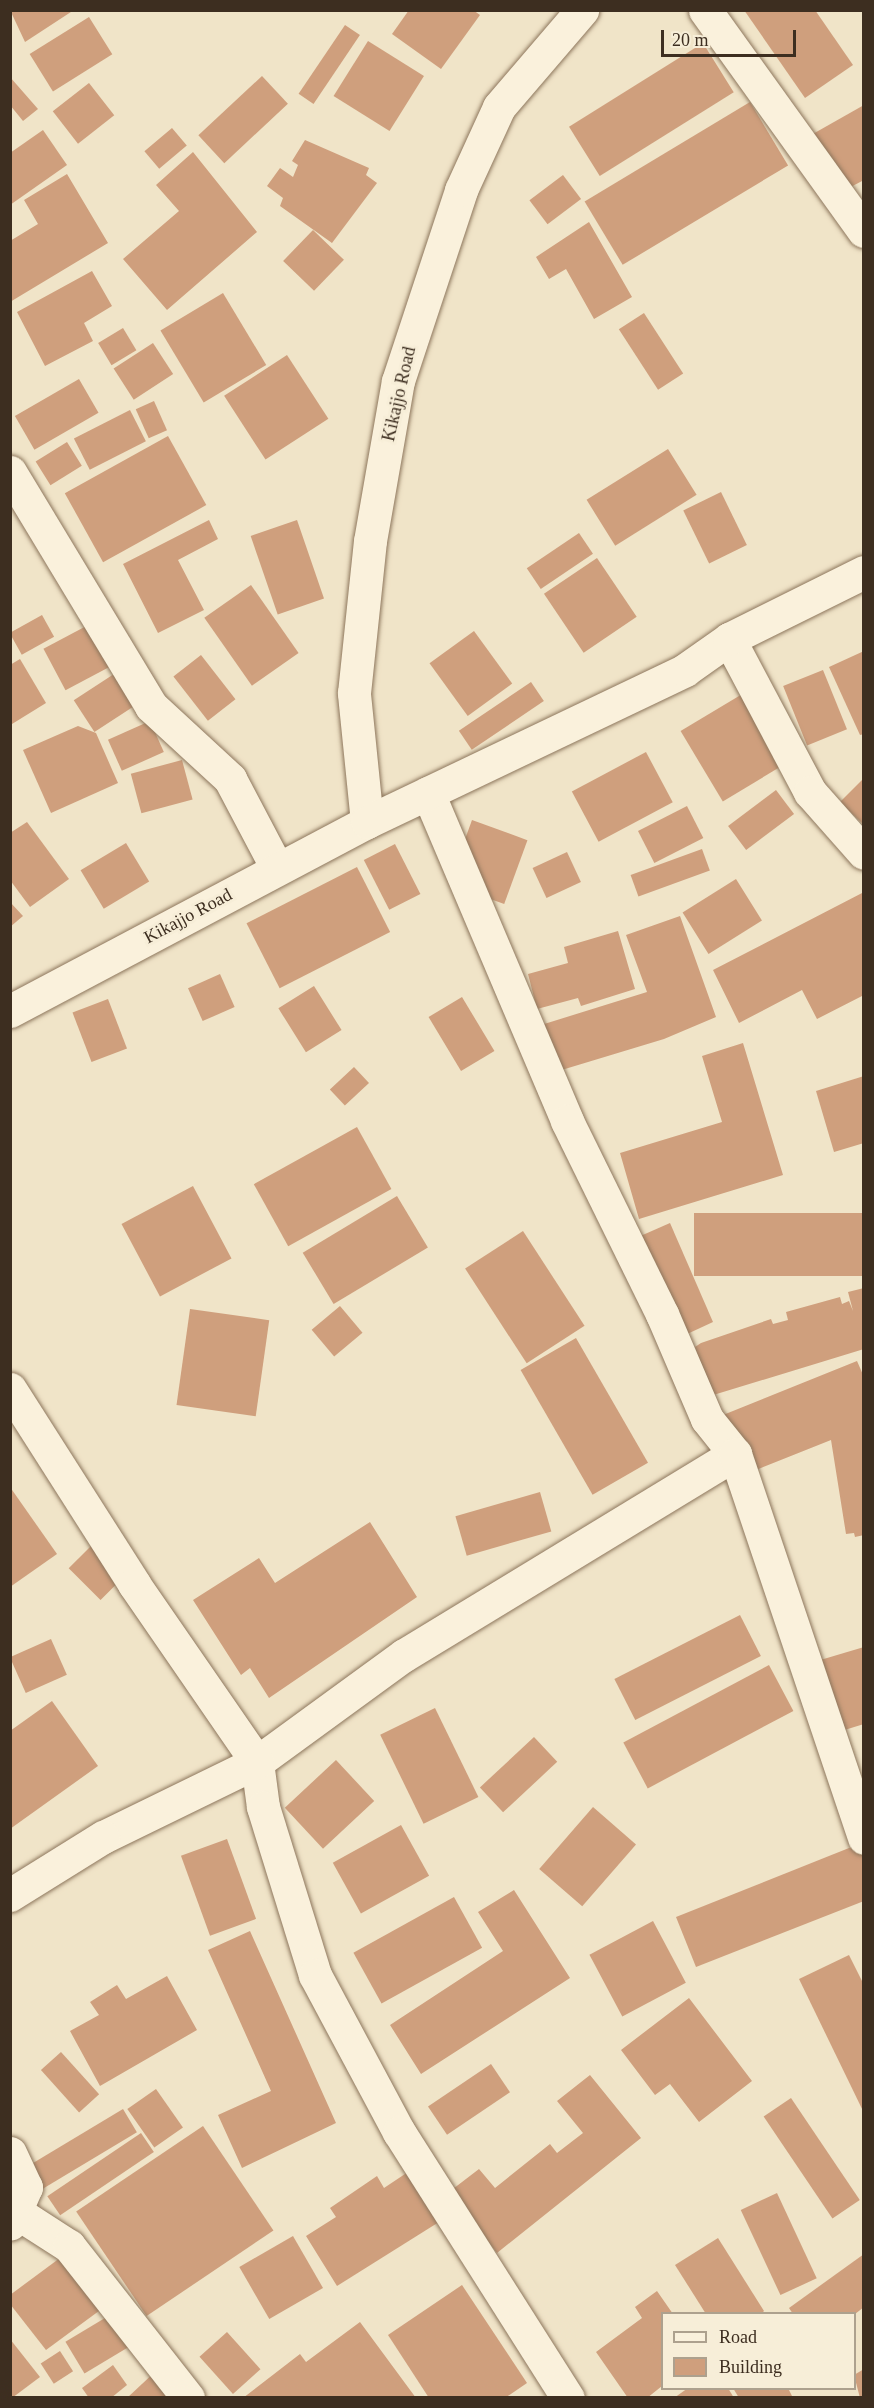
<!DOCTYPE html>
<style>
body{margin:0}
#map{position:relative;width:874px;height:2408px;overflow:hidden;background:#f0e4c8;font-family:"Times New Roman",serif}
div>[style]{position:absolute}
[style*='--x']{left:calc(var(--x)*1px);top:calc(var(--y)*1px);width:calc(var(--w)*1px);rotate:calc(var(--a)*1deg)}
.building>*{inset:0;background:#cf9f7d;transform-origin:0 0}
.roads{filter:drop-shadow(0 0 2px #8d765c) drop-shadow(0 0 2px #8d765c)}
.street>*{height:33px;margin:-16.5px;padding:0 16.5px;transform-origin:16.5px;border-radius:16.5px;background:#faf1dc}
span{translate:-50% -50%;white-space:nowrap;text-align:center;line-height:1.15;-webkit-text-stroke:6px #f7eed8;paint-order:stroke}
.street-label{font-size:18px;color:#3d2e20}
.frame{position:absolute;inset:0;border:12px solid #3d2e20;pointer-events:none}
.legend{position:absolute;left:661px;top:2312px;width:195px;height:78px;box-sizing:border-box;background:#f7eed8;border:2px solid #ada18e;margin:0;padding:8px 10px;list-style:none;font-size:18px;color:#3d2e20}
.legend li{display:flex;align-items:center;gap:12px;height:30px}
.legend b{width:30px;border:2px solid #ada18e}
.scale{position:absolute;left:661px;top:30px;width:135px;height:27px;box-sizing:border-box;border:3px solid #3d2e20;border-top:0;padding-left:8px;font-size:18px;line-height:21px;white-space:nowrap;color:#3d2e20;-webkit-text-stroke:4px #f7eed8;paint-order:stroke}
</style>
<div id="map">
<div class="building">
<i style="clip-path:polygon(10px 10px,74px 10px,25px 42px)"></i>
<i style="clip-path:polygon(409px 10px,473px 10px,480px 15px,441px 69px,392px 34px)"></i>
<i style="clip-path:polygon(744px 10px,815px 10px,853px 65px,805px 98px)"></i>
<i style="left:89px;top:17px;width:44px;height:70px;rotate:58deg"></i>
<i style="left:345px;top:25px;width:18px;height:83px;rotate:34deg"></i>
<i style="left:368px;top:41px;width:66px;height:65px;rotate:32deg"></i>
<i style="left:703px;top:43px;width:58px;height:158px;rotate:58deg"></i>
<i style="left:262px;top:76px;width:38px;height:87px;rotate:47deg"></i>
<i style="clip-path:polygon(10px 77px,38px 109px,23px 121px,10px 105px)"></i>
<i style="left:89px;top:83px;width:41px;height:46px;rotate:52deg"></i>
<i style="left:750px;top:102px;width:74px;height:193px;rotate:59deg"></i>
<i style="clip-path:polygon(864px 105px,864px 180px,843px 191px,811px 135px)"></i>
<i style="left:172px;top:128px;width:23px;height:36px;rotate:50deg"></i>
<i style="clip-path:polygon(43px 130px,67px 165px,10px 205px,10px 153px)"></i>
<i style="clip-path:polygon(305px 140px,369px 168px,366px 175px,377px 183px,332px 243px,280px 206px,283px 198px,267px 186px,280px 168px,293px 177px,298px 165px,292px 161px)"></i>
<i style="clip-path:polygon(193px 152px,257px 232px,167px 310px,123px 259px,179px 211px,156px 185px)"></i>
<i style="clip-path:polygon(67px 174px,108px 243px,10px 302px,10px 241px,38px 224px,24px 200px)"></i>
<i style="left:563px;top:175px;width:30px;height:42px;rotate:53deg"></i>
<i style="clip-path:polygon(589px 222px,632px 297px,594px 319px,566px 269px,549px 279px,536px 257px)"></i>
<i style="left:313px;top:230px;width:43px;height:43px;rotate:44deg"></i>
<i style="clip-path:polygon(92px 271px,112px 306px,84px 323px,93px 341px,45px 366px,17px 312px)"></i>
<i style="left:223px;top:293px;width:84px;height:73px;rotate:59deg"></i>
<i style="left:644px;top:313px;width:72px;height:30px;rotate:57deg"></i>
<i style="left:123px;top:328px;width:26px;height:29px;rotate:59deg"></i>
<i style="left:153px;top:343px;width:37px;height:47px;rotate:57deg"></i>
<i style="left:287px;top:355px;width:76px;height:75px;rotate:57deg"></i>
<i style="left:79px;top:379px;width:39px;height:74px;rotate:60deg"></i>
<i style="left:154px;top:401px;width:32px;height:20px;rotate:66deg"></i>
<i style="left:130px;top:410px;width:35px;height:63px;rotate:63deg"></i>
<i style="left:168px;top:436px;width:79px;height:118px;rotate:61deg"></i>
<i style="left:67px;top:442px;width:28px;height:37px;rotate:58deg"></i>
<i style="left:668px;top:449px;width:54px;height:96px;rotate:58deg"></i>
<i style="left:721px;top:492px;width:59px;height:42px;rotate:64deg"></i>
<i style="clip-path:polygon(209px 520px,218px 539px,178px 560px,204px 610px,158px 633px,123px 564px)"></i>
<i style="left:297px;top:520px;width:83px;height:49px;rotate:71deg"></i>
<i style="left:579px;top:533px;width:25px;height:63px;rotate:56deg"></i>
<i style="left:597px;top:558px;width:71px;height:64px;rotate:56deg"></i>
<i style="left:251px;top:585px;width:83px;height:57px;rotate:55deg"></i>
<i style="left:42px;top:615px;width:25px;height:37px;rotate:61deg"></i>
<i style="left:92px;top:623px;width:47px;height:55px;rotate:62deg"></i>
<i style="left:474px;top:631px;width:65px;height:55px;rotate:54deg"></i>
<i style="clip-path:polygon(864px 651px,864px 734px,860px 735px,829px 667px)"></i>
<i style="left:201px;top:655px;width:56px;height:35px;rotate:52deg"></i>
<i style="clip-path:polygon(20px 659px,46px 703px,12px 724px,10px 665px)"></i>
<i style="left:823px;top:670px;width:64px;height:43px;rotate:68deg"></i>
<i style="left:114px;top:674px;width:38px;height:48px;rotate:57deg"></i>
<i style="left:531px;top:682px;width:23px;height:87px;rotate:56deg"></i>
<i style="left:744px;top:693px;width:82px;height:74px;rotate:59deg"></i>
<i style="left:150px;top:721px;width:34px;height:46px;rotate:66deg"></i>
<i style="clip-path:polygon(78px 726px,96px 733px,118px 783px,51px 813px,23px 750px)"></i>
<i style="left:646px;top:752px;width:57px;height:84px;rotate:62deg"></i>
<i style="left:182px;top:760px;width:41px;height:53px;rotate:75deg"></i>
<i style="clip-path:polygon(864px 778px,864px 825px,840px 802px)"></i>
<i style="left:776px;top:790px;width:30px;height:60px;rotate:53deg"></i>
<i style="left:687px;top:806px;width:36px;height:55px;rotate:63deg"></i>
<i style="left:472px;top:820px;width:59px;height:68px;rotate:20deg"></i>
<i style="clip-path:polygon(27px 822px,69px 879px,30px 907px,10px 880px,10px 833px)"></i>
<i style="left:126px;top:843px;width:45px;height:53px;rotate:59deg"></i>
<i style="left:395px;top:844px;width:56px;height:35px;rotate:63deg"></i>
<i style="left:702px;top:849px;width:23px;height:76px;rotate:70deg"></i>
<i style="left:567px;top:852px;width:33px;height:38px;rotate:65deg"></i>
<i style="left:357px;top:867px;width:73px;height:124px;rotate:63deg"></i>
<i style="left:736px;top:879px;width:49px;height:63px;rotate:58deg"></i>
<i style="clip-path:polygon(864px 892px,864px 995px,817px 1019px,802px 990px,739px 1023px,713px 970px)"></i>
<i style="clip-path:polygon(10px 902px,23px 916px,10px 927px)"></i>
<i style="clip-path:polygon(680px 916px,716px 1017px,664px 1039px,555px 1072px,541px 1025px,647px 992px,626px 935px)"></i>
<i style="clip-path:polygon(618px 931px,635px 989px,581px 1006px,578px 998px,537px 1009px,528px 974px,568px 963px,564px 947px)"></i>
<i style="left:220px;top:974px;width:36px;height:35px;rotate:66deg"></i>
<i style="left:314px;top:986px;width:52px;height:42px;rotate:58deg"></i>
<i style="left:462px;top:997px;width:63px;height:39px;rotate:59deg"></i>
<i style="left:108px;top:999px;width:53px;height:38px;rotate:69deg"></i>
<i style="clip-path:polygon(743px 1043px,783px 1175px,639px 1219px,620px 1153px,722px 1122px,702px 1056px)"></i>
<i style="left:354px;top:1067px;width:22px;height:33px;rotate:47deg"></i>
<i style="clip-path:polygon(864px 1076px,864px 1143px,834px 1152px,816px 1091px)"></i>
<i style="left:357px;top:1127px;width:71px;height:118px;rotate:61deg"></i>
<i style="left:193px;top:1186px;width:82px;height:81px;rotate:62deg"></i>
<i style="left:397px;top:1196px;width:60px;height:110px;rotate:59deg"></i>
<i style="left:864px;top:1213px;width:63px;height:170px;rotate:90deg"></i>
<i style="clip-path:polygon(670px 1223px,713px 1322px,685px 1335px,620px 1245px)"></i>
<i style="left:523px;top:1231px;width:113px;height:69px;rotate:57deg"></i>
<i style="clip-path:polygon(864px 1288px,864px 1349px,710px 1396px,695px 1347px,701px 1343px,771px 1319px,773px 1324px,788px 1320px,786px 1312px,840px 1297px,842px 1304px,849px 1301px,853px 1311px,848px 1292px)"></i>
<i style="left:340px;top:1306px;width:35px;height:37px;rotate:50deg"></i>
<i style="left:190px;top:1309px;width:80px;height:97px;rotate:8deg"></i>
<i style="left:576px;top:1338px;width:144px;height:64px;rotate:60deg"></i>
<i style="clip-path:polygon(857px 1361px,864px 1377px,864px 1535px,855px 1537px,854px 1533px,846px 1534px,831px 1440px,746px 1474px,723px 1415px)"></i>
<i style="clip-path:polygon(10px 1487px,57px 1554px,10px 1587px)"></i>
<i style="left:540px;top:1492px;width:41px;height:88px;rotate:74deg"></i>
<i style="clip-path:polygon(370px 1522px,417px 1597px,269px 1698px,250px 1668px,241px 1675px,193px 1600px,259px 1558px,275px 1583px)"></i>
<i style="left:97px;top:1540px;width:45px;height:40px;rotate:45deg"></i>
<i style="left:740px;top:1615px;width:46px;height:141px;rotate:63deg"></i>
<i style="left:51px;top:1639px;width:39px;height:45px;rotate:66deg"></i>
<i style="clip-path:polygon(864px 1647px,864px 1724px,838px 1732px,817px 1661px)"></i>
<i style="left:769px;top:1665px;width:52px;height:165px;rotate:62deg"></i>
<i style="clip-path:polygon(52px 1701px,98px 1766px,10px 1829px,10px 1731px)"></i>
<i style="left:435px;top:1708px;width:99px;height:61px;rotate:64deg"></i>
<i style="left:534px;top:1737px;width:34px;height:74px;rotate:47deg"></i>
<i style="left:336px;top:1760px;width:56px;height:70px;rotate:47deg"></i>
<i style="left:593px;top:1807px;width:57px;height:82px;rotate:41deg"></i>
<i style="left:401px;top:1825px;width:58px;height:78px;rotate:61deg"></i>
<i style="left:227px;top:1839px;width:85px;height:49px;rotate:70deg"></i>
<i style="clip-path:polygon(859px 1844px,864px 1856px,864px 1901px,696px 1967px,676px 1917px)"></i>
<i style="clip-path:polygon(514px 1890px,570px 1978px,421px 2074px,390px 2025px,503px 1951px,478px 1912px)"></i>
<i style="left:454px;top:1897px;width:58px;height:115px;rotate:61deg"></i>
<i style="left:653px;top:1921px;width:70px;height:72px;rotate:62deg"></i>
<i style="clip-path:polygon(250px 1931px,336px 2123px,242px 2168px,218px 2115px,271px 2091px,208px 1950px)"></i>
<i style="clip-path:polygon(849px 1955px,864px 1985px,864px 2113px,799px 1979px)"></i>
<i style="clip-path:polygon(167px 1976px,197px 2030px,100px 2086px,70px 2031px,99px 2015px,90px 2002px,117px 1985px,126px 1999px)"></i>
<i style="clip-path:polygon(689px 1998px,752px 2081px,699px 2122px,670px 2084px,655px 2095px,621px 2050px)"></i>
<i style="left:61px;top:2052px;width:57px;height:27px;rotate:48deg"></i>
<i style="left:491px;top:2064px;width:34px;height:76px;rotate:56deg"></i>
<i style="clip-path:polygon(590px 2075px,641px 2138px,497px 2253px,449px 2192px,479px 2169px,495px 2188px,550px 2144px,557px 2153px,583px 2133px,557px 2101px)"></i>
<i style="left:156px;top:2089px;width:47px;height:35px;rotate:55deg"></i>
<i style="left:791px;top:2098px;width:123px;height:33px;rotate:56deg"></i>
<i style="left:123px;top:2109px;width:27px;height:118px;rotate:59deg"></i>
<i style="left:203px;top:2126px;width:126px;height:153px;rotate:56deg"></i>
<i style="left:141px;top:2133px;width:23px;height:113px;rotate:56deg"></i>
<i style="clip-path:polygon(408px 2172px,439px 2222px,337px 2286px,306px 2236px,336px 2217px,330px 2208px,377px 2176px,384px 2188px)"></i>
<i style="left:777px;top:2193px;width:94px;height:40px;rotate:65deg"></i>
<i style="left:293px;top:2236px;width:60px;height:62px;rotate:60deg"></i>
<i style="clip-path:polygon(718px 2238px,764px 2311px,761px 2314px,706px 2314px,675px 2265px)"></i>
<i style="clip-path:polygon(864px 2254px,864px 2307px,855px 2314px,793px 2314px,789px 2308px)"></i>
<i style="clip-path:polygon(64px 2255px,103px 2308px,46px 2350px,10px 2304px,10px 2295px)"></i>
<i style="clip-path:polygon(462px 2285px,527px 2383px,505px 2398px,429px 2398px,388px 2335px)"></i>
<i style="clip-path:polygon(657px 2291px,673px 2314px,662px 2314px,662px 2386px,647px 2398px,628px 2398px,596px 2352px,642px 2318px,635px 2307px)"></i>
<i style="left:110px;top:2315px;width:37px;height:52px;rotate:59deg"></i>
<i style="clip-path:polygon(360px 2322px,416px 2398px,243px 2398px,300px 2354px,306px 2362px)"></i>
<i style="left:227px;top:2332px;width:50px;height:37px;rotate:48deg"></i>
<i style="clip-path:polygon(10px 2339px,40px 2377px,12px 2398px,10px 2398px)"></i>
<i style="left:60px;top:2351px;width:24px;height:23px;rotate:57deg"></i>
<i style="clip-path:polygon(113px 2365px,127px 2385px,111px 2398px,89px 2398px,82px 2388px)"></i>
<i style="clip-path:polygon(158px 2369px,183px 2398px,127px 2398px)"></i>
<i style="clip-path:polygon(864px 2369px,864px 2398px,860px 2398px,854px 2375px)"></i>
<i style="clip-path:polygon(688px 2388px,728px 2388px,734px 2398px,674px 2398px)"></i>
<i style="clip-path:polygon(733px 2388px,788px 2388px,793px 2398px,739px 2398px)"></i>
</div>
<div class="roads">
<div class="street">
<i style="--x:705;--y:10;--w:272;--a:54.3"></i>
<i style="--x:10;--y:472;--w:273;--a:58.9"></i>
<i style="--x:151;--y:706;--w:108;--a:42.7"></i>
<i style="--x:230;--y:779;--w:101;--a:62.2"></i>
<i style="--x:729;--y:639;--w:173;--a:62.1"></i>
<i style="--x:810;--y:792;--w:81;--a:48.5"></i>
<i style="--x:428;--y:793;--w:356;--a:67"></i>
<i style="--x:567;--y:1121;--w:215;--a:63.8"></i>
<i style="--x:662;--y:1314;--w:114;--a:66.8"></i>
<i style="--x:707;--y:1419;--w:45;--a:51.3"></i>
<i style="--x:735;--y:1454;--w:387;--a:148.7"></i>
<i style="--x:404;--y:1655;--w:182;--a:143.9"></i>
<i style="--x:257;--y:1762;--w:45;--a:82.4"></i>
<i style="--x:263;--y:1807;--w:176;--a:72.8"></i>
<i style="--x:315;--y:1975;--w:178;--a:61.9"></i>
<i style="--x:399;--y:2132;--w:315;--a:57.6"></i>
<i style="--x:367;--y:822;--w:130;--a:-95.8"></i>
<i style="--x:354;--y:693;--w:153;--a:-84"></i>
<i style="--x:370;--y:541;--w:162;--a:-80.1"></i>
<i style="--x:398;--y:381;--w:201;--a:-71.7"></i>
<i style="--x:461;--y:190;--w:91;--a:-65.4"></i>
<i style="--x:499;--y:107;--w:128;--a:-49.4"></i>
<i style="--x:10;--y:1011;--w:404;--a:-27.9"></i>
<i style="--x:367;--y:822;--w:352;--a:-25.5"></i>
<i style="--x:685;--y:670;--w:54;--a:-35.2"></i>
<i style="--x:729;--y:639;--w:151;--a:-26.4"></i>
<i style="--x:10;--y:1389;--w:231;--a:57.5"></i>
<i style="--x:134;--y:1584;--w:216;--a:55.4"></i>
<i style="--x:257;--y:1762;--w:171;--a:154"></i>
<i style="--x:103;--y:1837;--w:110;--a:148.1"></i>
<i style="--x:735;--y:1454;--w:405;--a:71.4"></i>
<i style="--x:10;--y:2153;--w:38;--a:65"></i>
<i style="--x:26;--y:2187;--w:40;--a:113.4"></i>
<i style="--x:16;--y:2212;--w:63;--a:32.7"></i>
<i style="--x:69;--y:2246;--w:193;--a:51.9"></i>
</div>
</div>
<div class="street-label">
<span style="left:399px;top:394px;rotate:-77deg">Kikajjo Road</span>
<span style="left:188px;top:916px;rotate:-28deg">Kikajjo Road</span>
</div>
<div class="frame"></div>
<ul class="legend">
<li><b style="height:8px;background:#faf1dc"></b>Road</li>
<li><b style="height:16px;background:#cf9f7d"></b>Building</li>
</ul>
<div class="scale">20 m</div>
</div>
